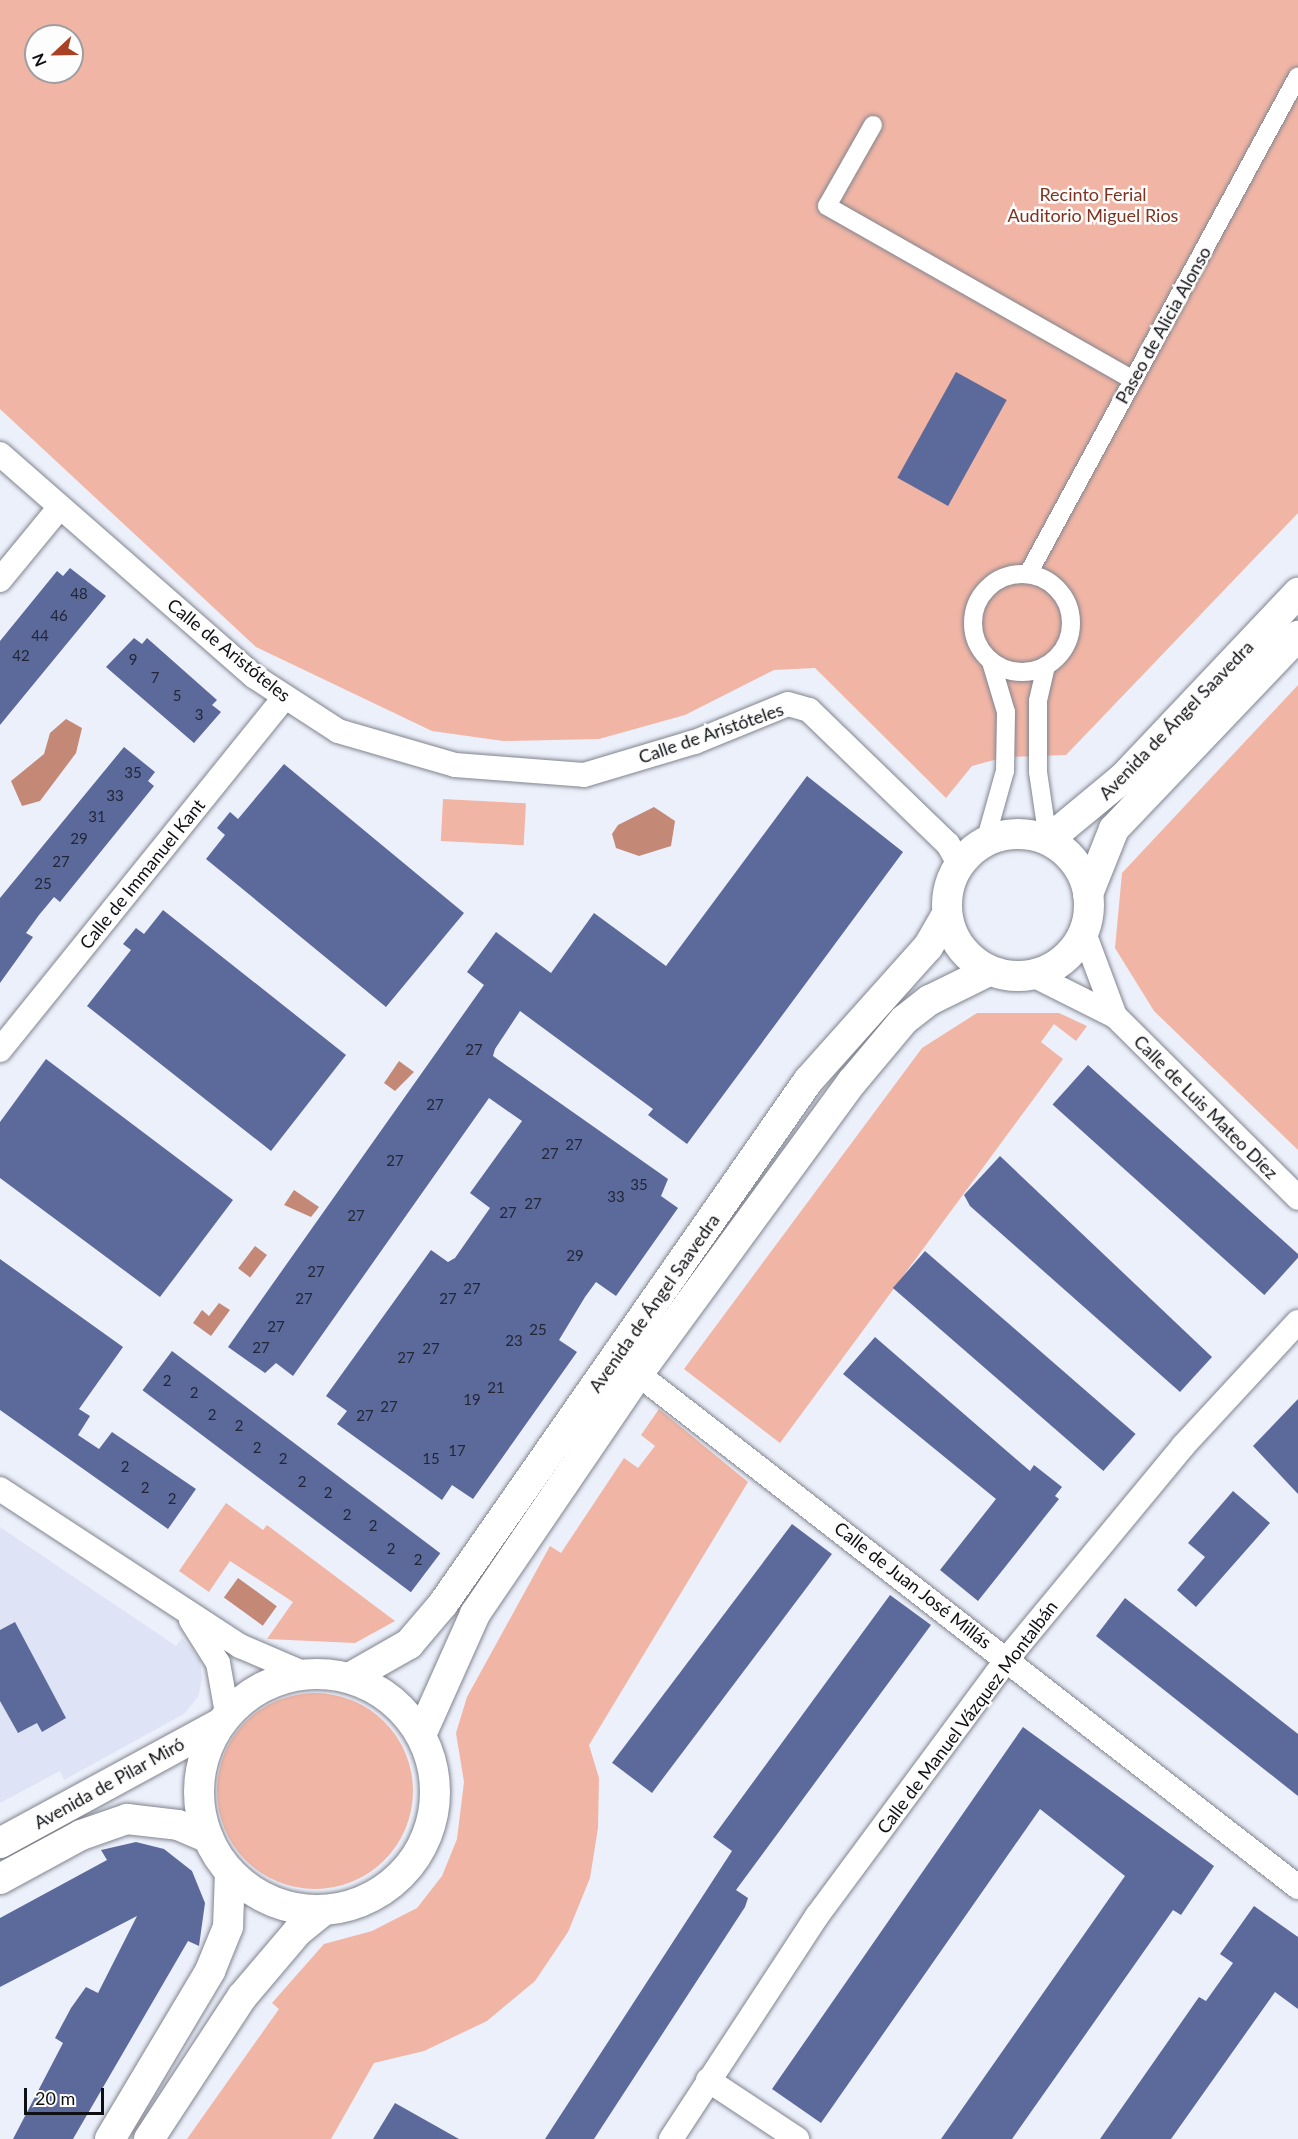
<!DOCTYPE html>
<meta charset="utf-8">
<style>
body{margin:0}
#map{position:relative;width:1298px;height:2139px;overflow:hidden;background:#ecf0fb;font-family:Lato,sans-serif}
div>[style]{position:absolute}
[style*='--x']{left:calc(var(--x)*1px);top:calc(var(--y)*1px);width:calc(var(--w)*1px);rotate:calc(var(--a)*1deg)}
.built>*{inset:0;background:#dee4f6}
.green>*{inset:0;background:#f0b5a5;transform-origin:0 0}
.round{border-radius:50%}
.water>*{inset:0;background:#c48877;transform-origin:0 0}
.building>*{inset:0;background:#5b6a9b;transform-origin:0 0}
.roads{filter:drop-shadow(0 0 2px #81848e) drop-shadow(0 0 2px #81848e)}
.pedestrian>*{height:18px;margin:-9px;padding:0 9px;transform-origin:9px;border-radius:9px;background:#fff}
.pedestrian>.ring{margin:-9px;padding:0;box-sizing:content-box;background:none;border:18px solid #fff;border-radius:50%}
.minor>*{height:24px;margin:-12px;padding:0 12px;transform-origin:12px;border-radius:12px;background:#fff}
.tertiary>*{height:30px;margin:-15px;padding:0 15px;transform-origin:15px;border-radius:15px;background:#fff}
.tertiary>.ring{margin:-15px;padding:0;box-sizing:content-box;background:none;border:30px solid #fff;border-radius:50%}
span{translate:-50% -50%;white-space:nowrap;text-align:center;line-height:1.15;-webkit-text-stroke:5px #fdfdfd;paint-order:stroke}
.number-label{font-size:15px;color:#222636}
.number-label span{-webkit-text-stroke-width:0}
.park-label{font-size:18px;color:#7d331f}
.street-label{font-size:18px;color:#0f1014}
.north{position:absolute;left:24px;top:24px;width:60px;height:60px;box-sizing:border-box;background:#fdfdfd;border:2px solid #9e9ea0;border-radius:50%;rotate:248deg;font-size:16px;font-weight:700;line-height:24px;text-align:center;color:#0f1014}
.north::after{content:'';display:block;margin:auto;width:21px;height:27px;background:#a94124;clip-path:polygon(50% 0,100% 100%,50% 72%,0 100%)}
.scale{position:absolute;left:24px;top:2088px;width:80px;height:27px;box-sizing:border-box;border:3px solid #0f1014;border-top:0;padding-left:8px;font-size:18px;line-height:21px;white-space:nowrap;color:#0f1014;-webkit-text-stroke:4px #fdfdfd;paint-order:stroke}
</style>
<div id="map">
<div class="built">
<i style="clip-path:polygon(0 1527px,176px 1646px,182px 1638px,200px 1660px,202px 1679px,198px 1697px,184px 1714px,64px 1780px,60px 1771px,0 1803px)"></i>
</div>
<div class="green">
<i style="clip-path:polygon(evenodd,0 0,1298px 0,1298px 513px,1066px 755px,1005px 757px,972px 766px,946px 798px,815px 668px,774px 670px,685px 715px,599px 739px,503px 741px,432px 731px,256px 647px,0 409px,0 0,36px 36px,72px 36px,72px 72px,36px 72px,36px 36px)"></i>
<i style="clip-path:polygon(1298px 685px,1298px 1150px,1154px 1011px,1115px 948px,1122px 873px)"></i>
<i style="left:443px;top:799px;width:83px;height:42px;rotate:3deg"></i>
<i style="clip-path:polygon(977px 1013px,1059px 1013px,1087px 1026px,1076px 1041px,1054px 1024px,1041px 1042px,1063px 1059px,780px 1443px,684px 1369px,922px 1048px)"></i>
<i style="clip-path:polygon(659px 1409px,748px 1482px,589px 1745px,599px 1778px,598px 1828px,590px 1878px,568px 1932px,535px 1981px,487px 2021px,424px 2051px,374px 2063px,331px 2139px,187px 2139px,279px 2009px,272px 2003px,324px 1944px,372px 1931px,417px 1908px,442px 1876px,457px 1839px,464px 1782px,456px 1733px,467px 1697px,550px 1546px,561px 1553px,624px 1458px,638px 1468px,655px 1446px,641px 1435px)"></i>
<i style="clip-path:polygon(226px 1503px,263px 1530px,267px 1525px,395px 1621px,355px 1643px,267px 1639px,293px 1602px,230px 1561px,209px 1592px,179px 1571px)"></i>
<i class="round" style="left:217px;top:1693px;width:196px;height:196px"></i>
</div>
<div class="water">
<i style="clip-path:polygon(66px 719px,82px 728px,76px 753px,40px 801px,22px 806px,11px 781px,44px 754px,50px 733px)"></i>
<i style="clip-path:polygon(654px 807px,675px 821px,671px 846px,639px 856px,616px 848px,612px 834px,618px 825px)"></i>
<i style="clip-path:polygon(399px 1061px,414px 1072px,395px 1091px,384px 1083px)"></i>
<i style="clip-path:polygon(294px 1190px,319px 1207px,311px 1217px,284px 1205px)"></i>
<i style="left:255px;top:1246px;width:15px;height:28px;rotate:37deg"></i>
<i style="clip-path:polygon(219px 1303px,230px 1310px,211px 1336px,193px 1323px,202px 1310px,209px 1316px)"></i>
<i style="left:238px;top:1578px;width:48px;height:24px;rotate:36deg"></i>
</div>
<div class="building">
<i style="left:956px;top:372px;width:58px;height:121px;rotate:29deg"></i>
<i style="clip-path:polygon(70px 568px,106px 596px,0 725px,0 641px,57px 571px,63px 576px)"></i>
<i style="clip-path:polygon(134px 638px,142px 644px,147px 638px,217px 700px,212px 705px,221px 712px,194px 743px,106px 667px)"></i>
<i style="clip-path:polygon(124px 747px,155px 772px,148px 781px,154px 786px,60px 902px,54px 897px,39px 915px,26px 933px,33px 937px,0 983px,0 898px)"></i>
<i style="clip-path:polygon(284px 764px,464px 913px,386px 1007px,206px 859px,225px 835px,217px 828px,230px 812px,238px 819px)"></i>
<i style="clip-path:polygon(807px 776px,903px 852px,687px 1144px,648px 1115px,653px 1109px,520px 1011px,495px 1049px,493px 1056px,668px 1179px,661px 1196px,678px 1208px,616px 1296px,596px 1282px,585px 1297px,559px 1340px,577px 1352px,473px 1499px,452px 1485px,442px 1500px,337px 1424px,347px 1411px,326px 1396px,431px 1250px,448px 1262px,455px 1258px,490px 1208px,470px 1193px,522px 1121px,489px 1098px,293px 1376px,276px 1363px,265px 1373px,228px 1347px,484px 985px,467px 972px,496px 932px,551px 973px,594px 913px,666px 966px)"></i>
<i style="clip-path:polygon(163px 910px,346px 1055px,271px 1151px,87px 1006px,131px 950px,123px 944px,136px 928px,144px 934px)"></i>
<i style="clip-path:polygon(46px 1059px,233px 1200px,160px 1297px,0 1178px,0 1122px)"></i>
<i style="left:1088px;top:1065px;width:285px;height:53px;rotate:42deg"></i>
<i style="clip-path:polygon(1000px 1156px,1212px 1357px,1180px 1392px,970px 1206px,964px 1195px)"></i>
<i style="left:925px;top:1251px;width:279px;height:49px;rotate:41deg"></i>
<i style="clip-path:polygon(0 1259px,123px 1347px,79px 1409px,90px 1416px,78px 1435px,99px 1449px,112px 1432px,196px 1489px,168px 1529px,0 1410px)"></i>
<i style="clip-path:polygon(875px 1337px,1030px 1471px,1034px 1465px,1062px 1487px,1055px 1496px,1059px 1499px,978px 1601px,940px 1570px,996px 1499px,843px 1374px)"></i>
<i style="left:172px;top:1351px;width:336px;height:49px;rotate:37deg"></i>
<i style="clip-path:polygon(1298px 1399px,1298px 1494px,1253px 1446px)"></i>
<i style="clip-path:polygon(1233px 1491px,1270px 1523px,1196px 1607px,1177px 1590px,1205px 1557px,1188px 1543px)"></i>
<i style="left:792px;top:1524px;width:50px;height:299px;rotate:37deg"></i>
<i style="clip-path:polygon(890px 1595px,931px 1625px,736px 1890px,748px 1898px,745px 1907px,594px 2139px,545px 2139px,732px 1851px,713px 1837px)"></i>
<i style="clip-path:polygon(1125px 1598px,1298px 1734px,1298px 1796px,1096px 1636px)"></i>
<i style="clip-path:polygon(15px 1622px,66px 1718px,42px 1732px,37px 1723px,18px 1733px,0 1701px,0 1630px)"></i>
<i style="clip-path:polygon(1023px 1727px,1214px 1866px,1181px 1915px,1173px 1910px,1012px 2139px,941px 2139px,1125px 1876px,1040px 1809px,821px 2123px,772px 2089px)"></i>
<i style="clip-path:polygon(136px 1842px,164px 1849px,192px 1871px,205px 1903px,199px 1946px,188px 1941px,73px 2139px,13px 2139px,63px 2043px,55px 2038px,71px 2008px,86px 1987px,98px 1993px,137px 1916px,0 1987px,0 1918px,107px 1860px,101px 1850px)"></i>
<i style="clip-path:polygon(1254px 1906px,1298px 1937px,1298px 2009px,1275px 1992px,1171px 2139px,1100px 2139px,1199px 1997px,1206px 2001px,1233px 1963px,1220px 1954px)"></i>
<i style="clip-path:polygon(395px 2103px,459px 2139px,373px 2139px)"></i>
</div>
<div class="roads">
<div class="pedestrian">
<i style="--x:873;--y:125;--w:93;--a:119.6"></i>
<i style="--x:827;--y:206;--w:352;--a:29.6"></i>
<i class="ring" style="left:973px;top:574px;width:80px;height:80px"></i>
<i style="--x:1028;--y:574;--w:566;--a:-61.53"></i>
<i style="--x:1046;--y:666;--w:36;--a:103"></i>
<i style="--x:1038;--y:701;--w:71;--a:90"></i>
<i style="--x:1038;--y:772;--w:69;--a:81.6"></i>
<i style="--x:985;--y:842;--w:74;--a:-74.3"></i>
<i style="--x:1005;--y:771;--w:59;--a:-89"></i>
<i style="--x:1006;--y:712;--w:52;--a:-106.7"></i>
</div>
<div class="minor">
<i style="--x:0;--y:454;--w:339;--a:41.2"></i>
<i style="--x:255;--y:677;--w:99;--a:33"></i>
<i style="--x:338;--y:731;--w:122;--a:16.2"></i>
<i style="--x:455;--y:765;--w:129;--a:4.4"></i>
<i style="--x:584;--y:775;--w:116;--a:-16.6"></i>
<i style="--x:695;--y:742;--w:100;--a:-22.2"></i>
<i style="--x:788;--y:704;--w:22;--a:16"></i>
<i style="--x:809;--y:710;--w:193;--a:44"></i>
<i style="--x:948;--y:844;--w:23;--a:61"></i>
<i style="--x:0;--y:580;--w:94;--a:-50.6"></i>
<i style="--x:1084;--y:933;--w:89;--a:69.5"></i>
<i style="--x:1033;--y:975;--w:92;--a:26.6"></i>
<i style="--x:1115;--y:1016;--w:258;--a:44.8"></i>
<i style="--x:0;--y:1050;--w:452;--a:-51.1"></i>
<i style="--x:638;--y:1374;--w:836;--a:37.86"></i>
<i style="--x:0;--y:1489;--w:287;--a:33.2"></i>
<i style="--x:240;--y:1646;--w:71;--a:23.3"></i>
<i style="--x:191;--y:1620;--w:51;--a:57.9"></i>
<i style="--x:218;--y:1663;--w:51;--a:79.8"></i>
<i style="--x:708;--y:2080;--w:107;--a:33.5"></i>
<i style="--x:671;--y:2139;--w:267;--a:-56.8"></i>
<i style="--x:817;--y:1916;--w:320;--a:-53.5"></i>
<i style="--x:1007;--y:1659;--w:276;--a:-50.4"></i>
<i style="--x:1183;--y:1446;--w:169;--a:-47.2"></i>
</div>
<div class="tertiary">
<i class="ring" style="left:947px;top:834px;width:112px;height:112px"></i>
<i style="--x:1048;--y:840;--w:97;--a:-39.6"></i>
<i style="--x:1123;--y:778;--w:255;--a:-46.6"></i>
<i style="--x:1088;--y:894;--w:70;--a:-68.2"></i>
<i style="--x:1114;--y:829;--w:267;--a:-46.4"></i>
<i class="ring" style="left:199px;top:1674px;width:206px;height:206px"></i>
<i style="--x:351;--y:1677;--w:67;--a:-29.6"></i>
<i style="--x:409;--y:1644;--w:52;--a:-49.6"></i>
<i style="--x:443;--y:1604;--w:638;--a:-55.09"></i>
<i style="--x:808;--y:1081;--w:180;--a:-48.2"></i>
<i style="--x:928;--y:947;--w:38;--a:-60"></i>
<i style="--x:421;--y:1735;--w:133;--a:-65.9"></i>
<i style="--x:475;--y:1614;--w:290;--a:-55.8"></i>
<i style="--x:638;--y:1374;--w:362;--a:-53.8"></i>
<i style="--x:852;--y:1082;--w:81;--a:-50"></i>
<i style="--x:904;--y:1020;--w:33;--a:-38"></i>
<i style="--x:930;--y:1000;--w:66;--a:-26.2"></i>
<i style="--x:0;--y:1843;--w:249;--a:-28.5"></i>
<i style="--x:0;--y:1879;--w:92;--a:-28.5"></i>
<i style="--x:81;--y:1835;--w:49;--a:-19.2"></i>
<i style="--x:127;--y:1819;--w:51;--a:6.7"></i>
<i style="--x:178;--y:1825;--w:33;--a:23"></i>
<i style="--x:110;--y:2139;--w:196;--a:-59.2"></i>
<i style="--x:210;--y:1971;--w:48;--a:-67.8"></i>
<i style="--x:228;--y:1927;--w:54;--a:-87.9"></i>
<i style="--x:149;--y:2139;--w:170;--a:-56.8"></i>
<i style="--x:242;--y:1997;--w:87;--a:-49.7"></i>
<i style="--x:298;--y:1931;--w:33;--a:-39"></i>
</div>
</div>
<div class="number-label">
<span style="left:79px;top:594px">48</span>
<span style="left:59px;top:616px">46</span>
<span style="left:40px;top:636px">44</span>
<span style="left:21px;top:656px">42</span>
<span style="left:133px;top:660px">9</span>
<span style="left:155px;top:678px">7</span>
<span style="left:177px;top:696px">5</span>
<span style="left:199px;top:715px">3</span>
<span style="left:133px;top:773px">35</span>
<span style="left:115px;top:796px">33</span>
<span style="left:97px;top:817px">31</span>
<span style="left:79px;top:839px">29</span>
<span style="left:61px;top:862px">27</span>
<span style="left:43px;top:884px">25</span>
<span style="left:474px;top:1050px">27</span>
<span style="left:435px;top:1105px">27</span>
<span style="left:574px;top:1145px">27</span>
<span style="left:550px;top:1154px">27</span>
<span style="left:395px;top:1161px">27</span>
<span style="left:639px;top:1185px">35</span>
<span style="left:616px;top:1197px">33</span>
<span style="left:533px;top:1204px">27</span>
<span style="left:508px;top:1213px">27</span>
<span style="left:356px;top:1216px">27</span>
<span style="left:575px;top:1256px">29</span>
<span style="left:316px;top:1272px">27</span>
<span style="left:472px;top:1289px">27</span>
<span style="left:304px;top:1299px">27</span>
<span style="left:448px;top:1299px">27</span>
<span style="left:276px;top:1327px">27</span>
<span style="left:538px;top:1330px">25</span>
<span style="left:514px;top:1341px">23</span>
<span style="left:261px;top:1348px">27</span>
<span style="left:431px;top:1349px">27</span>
<span style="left:406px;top:1358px">27</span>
<span style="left:167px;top:1381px">2</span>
<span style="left:496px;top:1388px">21</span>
<span style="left:194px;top:1393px">2</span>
<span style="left:472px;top:1400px">19</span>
<span style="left:389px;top:1407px">27</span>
<span style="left:212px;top:1415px">2</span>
<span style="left:365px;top:1416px">27</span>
<span style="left:239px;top:1426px">2</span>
<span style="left:257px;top:1448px">2</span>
<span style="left:457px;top:1451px">17</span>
<span style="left:283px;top:1459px">2</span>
<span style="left:431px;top:1459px">15</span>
<span style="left:125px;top:1467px">2</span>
<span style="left:302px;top:1482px">2</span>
<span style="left:145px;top:1488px">2</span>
<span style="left:328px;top:1493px">2</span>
<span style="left:172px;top:1499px">2</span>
<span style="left:347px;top:1515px">2</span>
<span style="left:373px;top:1526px">2</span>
<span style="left:391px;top:1549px">2</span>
<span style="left:418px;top:1560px">2</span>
</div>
<div class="park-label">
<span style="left:1093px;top:205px">Recinto Ferial<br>Auditorio Miguel Rios</span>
</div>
<div class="street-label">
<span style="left:1163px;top:325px;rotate:-61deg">Paseo de Alicia Alonso</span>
<span style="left:229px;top:650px;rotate:39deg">Calle de Aristóteles</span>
<span style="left:1176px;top:720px;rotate:-46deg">Avenida de Ángel Saavedra</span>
<span style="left:711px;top:733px;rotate:-19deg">Calle de Aristóteles</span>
<span style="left:142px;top:874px;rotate:-51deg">Calle de Immanuel Kant</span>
<span style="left:1206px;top:1107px;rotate:45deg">Calle de Luis Mateo Díez</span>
<span style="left:654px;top:1303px;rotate:-55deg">Avenida de Ángel Saavedra</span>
<span style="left:913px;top:1585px;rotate:38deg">Calle de Juan José Millás</span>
<span style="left:967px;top:1717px;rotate:-53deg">Calle de Manuel Vázquez Montalbán</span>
<span style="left:109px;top:1783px;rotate:-29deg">Avenida de Pilar Miró</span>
</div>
<div class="north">N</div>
<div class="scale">20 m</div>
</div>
